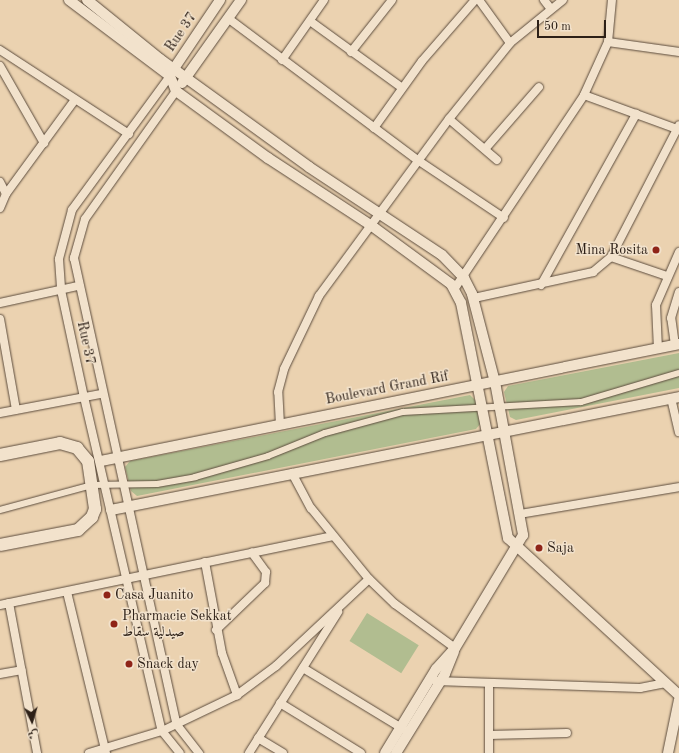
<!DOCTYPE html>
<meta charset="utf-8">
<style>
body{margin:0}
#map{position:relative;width:679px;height:753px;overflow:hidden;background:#ebd2b0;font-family:"Old Standard TT",Amiri,serif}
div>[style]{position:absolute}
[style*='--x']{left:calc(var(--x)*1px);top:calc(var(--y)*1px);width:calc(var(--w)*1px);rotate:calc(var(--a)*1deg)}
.green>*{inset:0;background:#b1bd90;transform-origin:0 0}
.roads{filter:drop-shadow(0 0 1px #5c4c3d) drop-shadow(0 0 1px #5c4c3d)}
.pedestrian>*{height:6px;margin:-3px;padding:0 3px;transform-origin:3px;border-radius:3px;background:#f2e2cc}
.minor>*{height:8px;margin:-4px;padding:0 4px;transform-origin:4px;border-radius:4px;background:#f2e2cc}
.tertiary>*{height:10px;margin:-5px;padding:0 5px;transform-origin:5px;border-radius:5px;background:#f2e2cc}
.secondary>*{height:12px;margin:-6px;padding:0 6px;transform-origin:6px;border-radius:6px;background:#f2e2cc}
.dots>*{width:11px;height:11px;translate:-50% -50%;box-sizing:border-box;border:2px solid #f2e2cc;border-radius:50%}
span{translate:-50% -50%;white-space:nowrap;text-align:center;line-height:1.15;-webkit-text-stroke:3px #f2e2cc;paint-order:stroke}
.street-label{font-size:14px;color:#2d2017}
.poi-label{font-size:14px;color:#2d2017}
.right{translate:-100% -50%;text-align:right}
.left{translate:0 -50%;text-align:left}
.north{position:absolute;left:12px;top:701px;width:40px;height:40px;-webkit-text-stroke:3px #f2e2cc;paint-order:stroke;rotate:175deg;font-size:11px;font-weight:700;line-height:16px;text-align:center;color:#2d2017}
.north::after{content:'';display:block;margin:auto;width:14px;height:18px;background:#2d2017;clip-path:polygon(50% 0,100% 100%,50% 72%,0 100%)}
.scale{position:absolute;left:537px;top:20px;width:69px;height:18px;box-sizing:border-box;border:2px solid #2d2017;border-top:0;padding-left:5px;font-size:12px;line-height:14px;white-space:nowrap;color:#2d2017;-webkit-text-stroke:3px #f2e2cc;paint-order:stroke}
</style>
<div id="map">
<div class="green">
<i style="clip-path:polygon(679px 353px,679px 388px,516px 420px,510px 417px,504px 392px,508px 386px)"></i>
<i style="clip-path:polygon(470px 395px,476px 401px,481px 423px,476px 429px,137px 496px,131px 491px,125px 467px,130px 461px)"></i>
<i style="left:367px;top:613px;width:61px;height:33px;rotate:32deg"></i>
</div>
<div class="roads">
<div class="pedestrian">
<i style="--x:0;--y:510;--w:95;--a:-15.2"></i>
<i style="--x:92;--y:485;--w:65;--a:-0.9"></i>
<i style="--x:157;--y:484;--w:39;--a:-10"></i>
<i style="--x:195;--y:477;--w:76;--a:-16"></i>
<i style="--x:268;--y:456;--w:61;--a:-22"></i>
<i style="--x:325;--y:433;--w:81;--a:-15.1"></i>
<i style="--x:403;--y:412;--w:178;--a:-3.2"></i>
<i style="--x:581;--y:402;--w:102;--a:-16.5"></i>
</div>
<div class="minor">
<i style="--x:479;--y:0;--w:53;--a:54.2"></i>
<i style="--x:544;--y:0;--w:11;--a:52"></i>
<i style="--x:229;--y:19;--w:237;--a:36.8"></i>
<i style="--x:419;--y:161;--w:102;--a:33.8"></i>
<i style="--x:310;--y:21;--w:112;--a:36"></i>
<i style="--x:608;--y:42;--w:72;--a:8"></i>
<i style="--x:0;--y:50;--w:154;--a:33.1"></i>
<i style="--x:351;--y:52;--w:66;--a:-51.7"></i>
<i style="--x:282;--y:60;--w:73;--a:-55"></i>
<i style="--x:0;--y:66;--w:89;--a:60.3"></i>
<i style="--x:170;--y:76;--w:166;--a:126.2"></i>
<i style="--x:72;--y:210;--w:51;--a:104.9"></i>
<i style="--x:59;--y:259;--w:31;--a:86"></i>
<i style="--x:61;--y:290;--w:109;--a:77.9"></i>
<i style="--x:84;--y:397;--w:343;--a:76.9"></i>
<i style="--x:162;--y:731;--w:28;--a:51"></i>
<i style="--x:176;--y:91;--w:157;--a:125.4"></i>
<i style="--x:85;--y:219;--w:41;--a:105.8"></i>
<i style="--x:74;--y:258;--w:478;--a:77.6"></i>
<i style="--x:177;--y:725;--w:36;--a:52"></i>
<i style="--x:584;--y:95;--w:99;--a:20.1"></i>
<i style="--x:449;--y:119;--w:63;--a:40.5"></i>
<i style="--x:374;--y:128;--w:82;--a:-54.4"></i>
<i style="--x:422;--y:61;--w:81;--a:-49"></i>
<i style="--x:485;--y:149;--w:82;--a:-48.9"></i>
<i style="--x:0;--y:182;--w:13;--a:63"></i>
<i style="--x:0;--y:208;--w:15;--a:-67"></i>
<i style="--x:6;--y:194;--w:115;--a:-53.8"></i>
<i style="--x:611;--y:257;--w:148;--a:-62.7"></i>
<i style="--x:541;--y:285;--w:196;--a:-60.9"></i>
<i style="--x:455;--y:288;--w:232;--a:-56.2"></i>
<i style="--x:584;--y:95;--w:58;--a:-65.6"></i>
<i style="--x:608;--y:42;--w:42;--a:-84.6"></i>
<i style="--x:474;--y:298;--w:122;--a:-12.3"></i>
<i style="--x:593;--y:272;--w:23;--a:-40"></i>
<i style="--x:611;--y:257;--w:59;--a:18.7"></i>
<i style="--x:0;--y:303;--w:80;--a:-12.3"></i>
<i style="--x:0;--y:319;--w:92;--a:80"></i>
<i style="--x:675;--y:345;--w:27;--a:-98"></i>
<i style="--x:671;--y:318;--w:27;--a:-73"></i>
<i style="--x:658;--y:349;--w:44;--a:-92.6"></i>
<i style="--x:656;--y:305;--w:58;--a:-66.5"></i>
<i style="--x:671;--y:398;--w:35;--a:77"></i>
<i style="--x:0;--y:413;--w:103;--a:-10.7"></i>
<i style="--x:280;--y:425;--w:33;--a:-93"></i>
<i style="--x:278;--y:392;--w:24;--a:-75"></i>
<i style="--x:284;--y:369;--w:81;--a:-64.4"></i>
<i style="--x:319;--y:296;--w:220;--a:-53.7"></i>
<i style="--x:449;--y:119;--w:97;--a:-51.2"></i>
<i style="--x:510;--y:43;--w:68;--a:-39.1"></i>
<i style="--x:292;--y:473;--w:40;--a:62"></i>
<i style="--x:311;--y:508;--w:92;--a:50.8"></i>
<i style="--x:369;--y:579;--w:36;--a:44"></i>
<i style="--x:395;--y:604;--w:74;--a:36.3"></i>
<i style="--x:520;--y:514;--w:161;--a:-9.6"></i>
<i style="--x:205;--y:562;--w:93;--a:79.4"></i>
<i style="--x:222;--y:653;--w:45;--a:70.3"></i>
<i style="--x:67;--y:592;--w:166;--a:76.4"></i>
<i style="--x:9;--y:603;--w:153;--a:79.4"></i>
<i style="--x:0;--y:605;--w:339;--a:-11.7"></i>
<i style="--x:216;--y:630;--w:68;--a:-43.8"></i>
<i style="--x:265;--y:583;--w:11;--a:-85"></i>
<i style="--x:266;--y:572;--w:24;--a:-126"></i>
<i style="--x:303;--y:668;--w:119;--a:31.3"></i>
<i style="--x:0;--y:674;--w:22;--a:-10"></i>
<i style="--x:436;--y:681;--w:204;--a:2"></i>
<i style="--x:640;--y:688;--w:26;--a:-11"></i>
<i style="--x:280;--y:703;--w:95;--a:31.7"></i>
<i style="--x:489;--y:735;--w:78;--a:-1.5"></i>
<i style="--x:258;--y:738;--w:29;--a:31"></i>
<i style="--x:89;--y:753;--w:76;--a:-16.8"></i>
<i style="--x:162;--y:731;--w:83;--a:-25.6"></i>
<i style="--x:237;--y:695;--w:49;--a:-36.6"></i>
<i style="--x:276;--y:666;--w:127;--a:-43.1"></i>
<i style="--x:249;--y:753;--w:167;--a:-57.7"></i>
<i style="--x:489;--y:753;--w:68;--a:-90"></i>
</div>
<div class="tertiary">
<i style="--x:69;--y:0;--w:126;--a:37"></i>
<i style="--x:170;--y:76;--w:16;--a:68"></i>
<i style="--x:176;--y:91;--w:114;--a:36.1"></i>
<i style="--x:268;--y:158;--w:124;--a:33.2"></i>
<i style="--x:372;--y:226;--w:98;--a:36.3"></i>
<i style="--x:451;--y:284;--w:21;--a:62"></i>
<i style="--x:461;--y:303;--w:240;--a:78.7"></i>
<i style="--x:508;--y:538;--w:232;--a:42.6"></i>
<i style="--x:87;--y:0;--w:94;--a:38.9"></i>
<i style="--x:160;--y:59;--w:184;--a:35.9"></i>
<i style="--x:309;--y:167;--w:159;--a:33.5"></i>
<i style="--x:442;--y:255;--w:32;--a:46"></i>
<i style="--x:464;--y:278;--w:18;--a:63"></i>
<i style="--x:472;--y:294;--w:91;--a:75.4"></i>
<i style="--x:495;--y:382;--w:156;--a:79.6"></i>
<i style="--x:523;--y:535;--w:132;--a:121"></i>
<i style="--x:455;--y:648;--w:28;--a:132"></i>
<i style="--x:436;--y:669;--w:98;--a:121.3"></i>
<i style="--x:171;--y:73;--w:88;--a:-56.1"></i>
<i style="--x:182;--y:83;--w:102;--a:-54.6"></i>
<i style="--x:101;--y:461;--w:590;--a:-11.44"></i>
<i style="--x:111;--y:510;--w:579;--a:-11.25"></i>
<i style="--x:396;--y:753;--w:93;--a:-58.2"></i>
<i style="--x:445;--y:674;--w:24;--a:-68"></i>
<i style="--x:668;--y:753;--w:54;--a:-78.3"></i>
</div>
<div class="secondary">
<i style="--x:0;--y:455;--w:61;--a:-11.3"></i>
<i style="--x:60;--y:443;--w:18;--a:16"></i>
<i style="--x:77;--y:448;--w:17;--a:50"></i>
<i style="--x:88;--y:461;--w:49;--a:81.7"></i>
<i style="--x:95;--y:509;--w:9;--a:111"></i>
<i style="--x:92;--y:517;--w:19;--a:137"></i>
<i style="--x:78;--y:530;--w:79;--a:169.1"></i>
</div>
</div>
<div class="dots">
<i style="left:656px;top:250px;background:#8f2418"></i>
<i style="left:539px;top:548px;background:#8f2418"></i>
<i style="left:107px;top:595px;background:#8f2418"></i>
<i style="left:114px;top:624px;background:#8f2418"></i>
<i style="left:129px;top:664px;background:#8f2418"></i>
</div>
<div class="street-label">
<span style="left:181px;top:32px;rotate:-56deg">Rue 37</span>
<span style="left:86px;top:343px;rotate:78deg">Rue 37</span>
<span style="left:387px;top:388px;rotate:-11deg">Boulevard Grand Rif</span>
</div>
<div class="poi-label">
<span class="right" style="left:648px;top:250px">Mina Rosita</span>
<span class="left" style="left:547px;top:548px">Saja</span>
<span class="left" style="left:115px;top:595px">Casa Juanito</span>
<span class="left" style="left:122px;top:624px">Pharmacie Sekkat<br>صيدلية سقاط</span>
<span class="left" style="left:137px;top:664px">Snack day</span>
</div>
<div class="north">ش</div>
<div class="scale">50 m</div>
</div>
